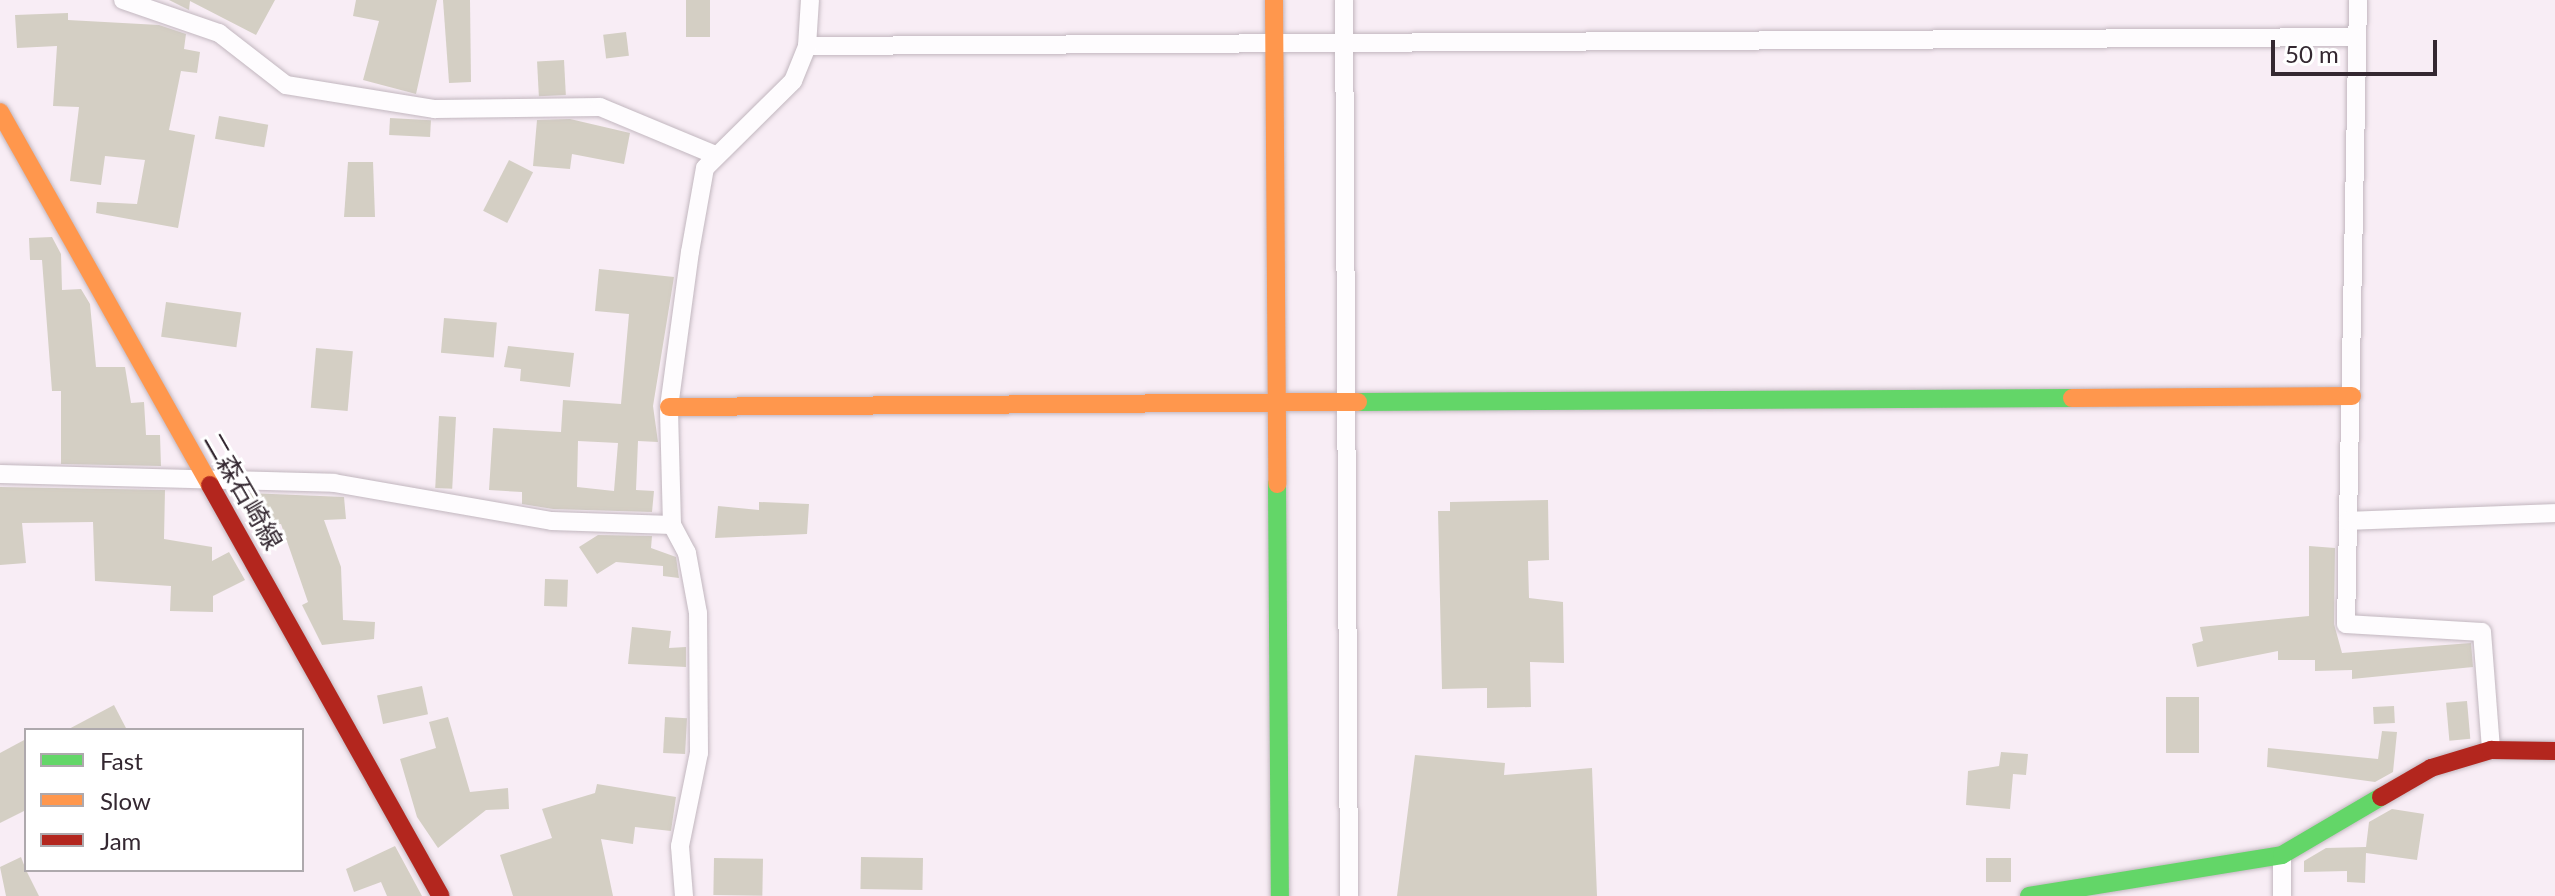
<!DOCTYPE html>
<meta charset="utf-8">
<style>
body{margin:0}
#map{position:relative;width:2555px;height:896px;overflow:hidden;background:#f8edf5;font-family:Lato,"Noto Sans JP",sans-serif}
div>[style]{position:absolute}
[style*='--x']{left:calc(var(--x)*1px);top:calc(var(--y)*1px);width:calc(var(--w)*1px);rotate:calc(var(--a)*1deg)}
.building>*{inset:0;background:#d4cfc4;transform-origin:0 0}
.roads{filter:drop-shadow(0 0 2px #c2b7bf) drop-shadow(0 0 2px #c2b7bf)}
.street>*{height:18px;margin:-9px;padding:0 9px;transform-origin:9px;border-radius:9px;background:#fefcfe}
.fast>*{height:18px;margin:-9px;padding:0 9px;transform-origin:9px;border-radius:9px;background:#63d668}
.slow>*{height:18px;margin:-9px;padding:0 9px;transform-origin:9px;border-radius:9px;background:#ff974d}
.jam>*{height:18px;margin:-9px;padding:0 9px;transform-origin:9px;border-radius:9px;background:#b3261e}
span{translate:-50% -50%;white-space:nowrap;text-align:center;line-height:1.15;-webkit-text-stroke:6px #fff;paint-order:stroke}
.street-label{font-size:26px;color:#342831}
.legend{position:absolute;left:24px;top:728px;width:280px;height:144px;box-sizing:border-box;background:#fff;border:2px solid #aea9ad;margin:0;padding:10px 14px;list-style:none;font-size:24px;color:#342831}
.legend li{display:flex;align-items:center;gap:16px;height:40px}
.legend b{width:40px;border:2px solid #aea9ad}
.scale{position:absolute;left:2271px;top:40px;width:166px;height:36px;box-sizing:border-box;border:4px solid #342831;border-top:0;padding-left:10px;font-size:24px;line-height:28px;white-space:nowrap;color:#342831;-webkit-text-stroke:6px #fff;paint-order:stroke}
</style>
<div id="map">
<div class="building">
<i style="clip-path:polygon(169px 0,275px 0,256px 35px,190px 1px,189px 10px)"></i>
<i style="clip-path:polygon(356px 0,437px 0,416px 94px,363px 80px,379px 21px,353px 16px)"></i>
<i style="clip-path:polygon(443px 0,470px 0,471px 82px,449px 83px)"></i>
<i style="left:686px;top:0;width:24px;height:37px"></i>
<i style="clip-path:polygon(68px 13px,68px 20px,159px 25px,186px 34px,184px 49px,200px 52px,197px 73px,181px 71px,169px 130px,195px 135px,178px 228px,96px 213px,97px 202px,137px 204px,145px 160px,105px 156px,101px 185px,70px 181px,79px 107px,53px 106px,57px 46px,17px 48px,15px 15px)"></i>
<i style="left:626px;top:32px;width:24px;height:23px;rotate:83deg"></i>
<i style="left:564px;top:60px;width:35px;height:27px;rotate:87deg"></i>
<i style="left:219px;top:116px;width:50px;height:23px;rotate:10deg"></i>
<i style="left:390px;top:118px;width:41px;height:17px;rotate:3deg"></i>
<i style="clip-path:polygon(570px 119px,630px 133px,624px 164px,572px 154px,570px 169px,533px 166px,537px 120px)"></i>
<i style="left:509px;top:160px;width:27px;height:57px;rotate:27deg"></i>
<i style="clip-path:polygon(348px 162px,373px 162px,375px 217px,344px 217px)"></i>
<i style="clip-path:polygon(52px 237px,61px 254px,62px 290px,81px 289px,90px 304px,96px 367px,125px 367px,131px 403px,144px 402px,146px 435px,160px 435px,161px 466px,61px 464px,61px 391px,52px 391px,42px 260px,30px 260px,29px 238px)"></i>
<i style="clip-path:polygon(evenodd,599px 269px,674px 277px,653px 406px,658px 442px,638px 441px,636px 490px,654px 491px,652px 512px,553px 509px,522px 504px,522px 492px,489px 490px,493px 428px,561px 432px,563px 400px,621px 404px,629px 314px,595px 311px,599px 269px,578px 441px,618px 443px,614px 491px,577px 487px,578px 441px)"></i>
<i style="left:166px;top:302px;width:76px;height:35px;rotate:8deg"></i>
<i style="left:444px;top:318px;width:53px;height:35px;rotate:5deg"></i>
<i style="clip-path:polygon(508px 346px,574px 353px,570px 387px,520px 381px,521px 369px,504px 367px)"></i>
<i style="left:316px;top:348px;width:37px;height:60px;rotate:5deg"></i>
<i style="left:439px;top:416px;width:17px;height:72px;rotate:3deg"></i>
<i style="clip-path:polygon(0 487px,165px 490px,164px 539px,212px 547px,212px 561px,229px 552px,245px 580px,213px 596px,213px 612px,170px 611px,171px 586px,95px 581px,93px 522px,22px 523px,26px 563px,0 565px)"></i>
<i style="clip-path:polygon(248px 493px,344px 497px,346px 519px,324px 520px,341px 567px,343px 620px,375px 622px,374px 639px,322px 645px,302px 605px,308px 602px,281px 524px,252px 527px)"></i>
<i style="clip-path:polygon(1548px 500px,1549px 560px,1528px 561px,1529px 598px,1563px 602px,1564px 663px,1530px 662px,1531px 707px,1487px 708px,1487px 688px,1442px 689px,1438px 511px,1450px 511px,1450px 502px)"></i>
<i style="clip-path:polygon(759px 502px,809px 504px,807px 534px,715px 538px,718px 506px,759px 510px)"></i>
<i style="clip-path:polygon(598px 535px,652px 536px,651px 548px,676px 557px,679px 578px,663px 576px,663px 566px,616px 562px,597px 574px,579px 547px)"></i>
<i style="clip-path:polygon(2309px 546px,2335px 548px,2334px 624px,2342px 653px,2471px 643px,2473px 667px,2352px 679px,2352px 670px,2315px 671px,2315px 660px,2278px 660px,2278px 651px,2197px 667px,2192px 644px,2203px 641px,2200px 627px,2309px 616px)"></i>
<i style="left:545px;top:579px;width:23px;height:27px;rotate:2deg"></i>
<i style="clip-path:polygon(632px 627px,671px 631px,669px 648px,686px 647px,686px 667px,628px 664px)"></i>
<i style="left:422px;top:686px;width:29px;height:46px;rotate:78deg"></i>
<i style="left:2166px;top:697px;width:33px;height:56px"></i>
<i style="left:2467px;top:701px;width:38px;height:21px;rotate:85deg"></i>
<i style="clip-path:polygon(114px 705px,127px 730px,67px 730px)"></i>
<i style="left:2394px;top:706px;width:17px;height:21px;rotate:87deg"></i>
<i style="clip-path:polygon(448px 717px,470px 792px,508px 788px,509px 809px,486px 810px,438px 848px,417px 817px,400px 759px,436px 748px,429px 722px)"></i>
<i style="left:665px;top:717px;width:22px;height:36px;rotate:3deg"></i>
<i style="clip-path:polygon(2382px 731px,2397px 732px,2393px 772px,2375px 782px,2267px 767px,2268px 748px,2378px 759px)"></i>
<i style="clip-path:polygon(26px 739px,26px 810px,0 823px,0 753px)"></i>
<i style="clip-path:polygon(2001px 752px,2028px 754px,2026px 775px,2013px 774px,2010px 809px,1966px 805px,1968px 771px,1999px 766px)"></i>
<i style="clip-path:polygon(1415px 755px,1505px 763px,1504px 775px,1592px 768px,1597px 896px,1397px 896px)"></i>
<i style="clip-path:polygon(597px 784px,676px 797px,671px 831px,635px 827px,633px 844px,601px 839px,613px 896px,513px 896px,500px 855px,552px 838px,542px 809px,595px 793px)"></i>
<i style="clip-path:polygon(2392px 809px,2424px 814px,2417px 860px,2366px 853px,2365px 883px,2347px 882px,2347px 871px,2304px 872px,2304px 861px,2326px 848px,2366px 847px,2369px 822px)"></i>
<i style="clip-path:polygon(395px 846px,422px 896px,387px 896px,381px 882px,354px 892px,346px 869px)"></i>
<i style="clip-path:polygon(21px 857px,26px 870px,39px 896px,6px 896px,0 867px)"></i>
<i style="left:861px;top:857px;width:62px;height:32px;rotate:1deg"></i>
<i style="left:714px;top:858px;width:49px;height:37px;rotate:1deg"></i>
<i style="left:1986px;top:858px;width:25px;height:24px"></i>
</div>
<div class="roads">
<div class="street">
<i style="--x:123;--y:0;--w:102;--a:19"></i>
<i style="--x:219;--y:33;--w:85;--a:37.8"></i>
<i style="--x:286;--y:85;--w:151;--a:9.2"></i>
<i style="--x:435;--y:109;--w:165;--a:-0.7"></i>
<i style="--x:600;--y:107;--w:122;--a:22.6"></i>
<i style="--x:1344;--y:0;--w:896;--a:89.68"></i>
<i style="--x:2358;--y:0;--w:624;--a:91.1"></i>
<i style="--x:2346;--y:624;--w:136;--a:3.4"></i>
<i style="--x:2482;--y:632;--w:118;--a:85.6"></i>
<i style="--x:807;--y:46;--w:1550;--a:-0.33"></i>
<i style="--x:0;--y:474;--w:334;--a:1.5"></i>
<i style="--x:334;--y:483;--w:221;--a:9.9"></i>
<i style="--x:552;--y:521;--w:120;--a:1.9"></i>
<i style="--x:2348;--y:521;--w:207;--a:-2.2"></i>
<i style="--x:684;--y:896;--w:50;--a:-94.6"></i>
<i style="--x:680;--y:846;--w:95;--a:-78.5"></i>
<i style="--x:699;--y:753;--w:140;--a:-90.4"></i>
<i style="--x:698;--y:613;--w:61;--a:-100.4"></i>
<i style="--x:687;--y:553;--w:32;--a:-118"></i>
<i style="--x:672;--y:525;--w:118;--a:-91.5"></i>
<i style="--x:669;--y:407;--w:156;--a:-82.3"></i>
<i style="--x:690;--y:252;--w:85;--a:-79.9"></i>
<i style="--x:705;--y:168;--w:124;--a:-44.7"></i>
<i style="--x:793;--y:81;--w:38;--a:-68"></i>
<i style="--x:807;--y:46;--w:46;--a:-86.3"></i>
<i style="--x:2282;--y:896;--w:41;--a:-90"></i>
</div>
<div class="fast">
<i style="--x:1358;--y:402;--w:714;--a:-0.32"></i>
<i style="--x:1277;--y:484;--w:412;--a:89.6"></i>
<i style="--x:2029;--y:896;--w:256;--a:-9.2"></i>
<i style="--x:2282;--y:855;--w:115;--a:-30.4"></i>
</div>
<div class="slow">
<i style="--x:1274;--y:0;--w:484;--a:89.6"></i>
<i style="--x:0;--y:112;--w:428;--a:60.6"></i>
<i style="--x:2072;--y:398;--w:280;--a:-0.4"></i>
<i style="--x:669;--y:407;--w:689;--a:-0.42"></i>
</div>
<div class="jam">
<i style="--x:210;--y:485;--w:471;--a:60.7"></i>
<i style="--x:2381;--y:797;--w:58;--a:-30.1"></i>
<i style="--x:2431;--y:768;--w:63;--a:-16.7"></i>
<i style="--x:2491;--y:750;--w:64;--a:0.9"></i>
</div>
</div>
<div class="street-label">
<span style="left:243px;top:491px;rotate:60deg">二森石崎線</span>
</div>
<ul class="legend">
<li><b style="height:10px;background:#63d668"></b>Fast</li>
<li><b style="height:10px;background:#ff974d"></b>Slow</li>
<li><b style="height:10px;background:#b3261e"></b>Jam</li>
</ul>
<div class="scale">50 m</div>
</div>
